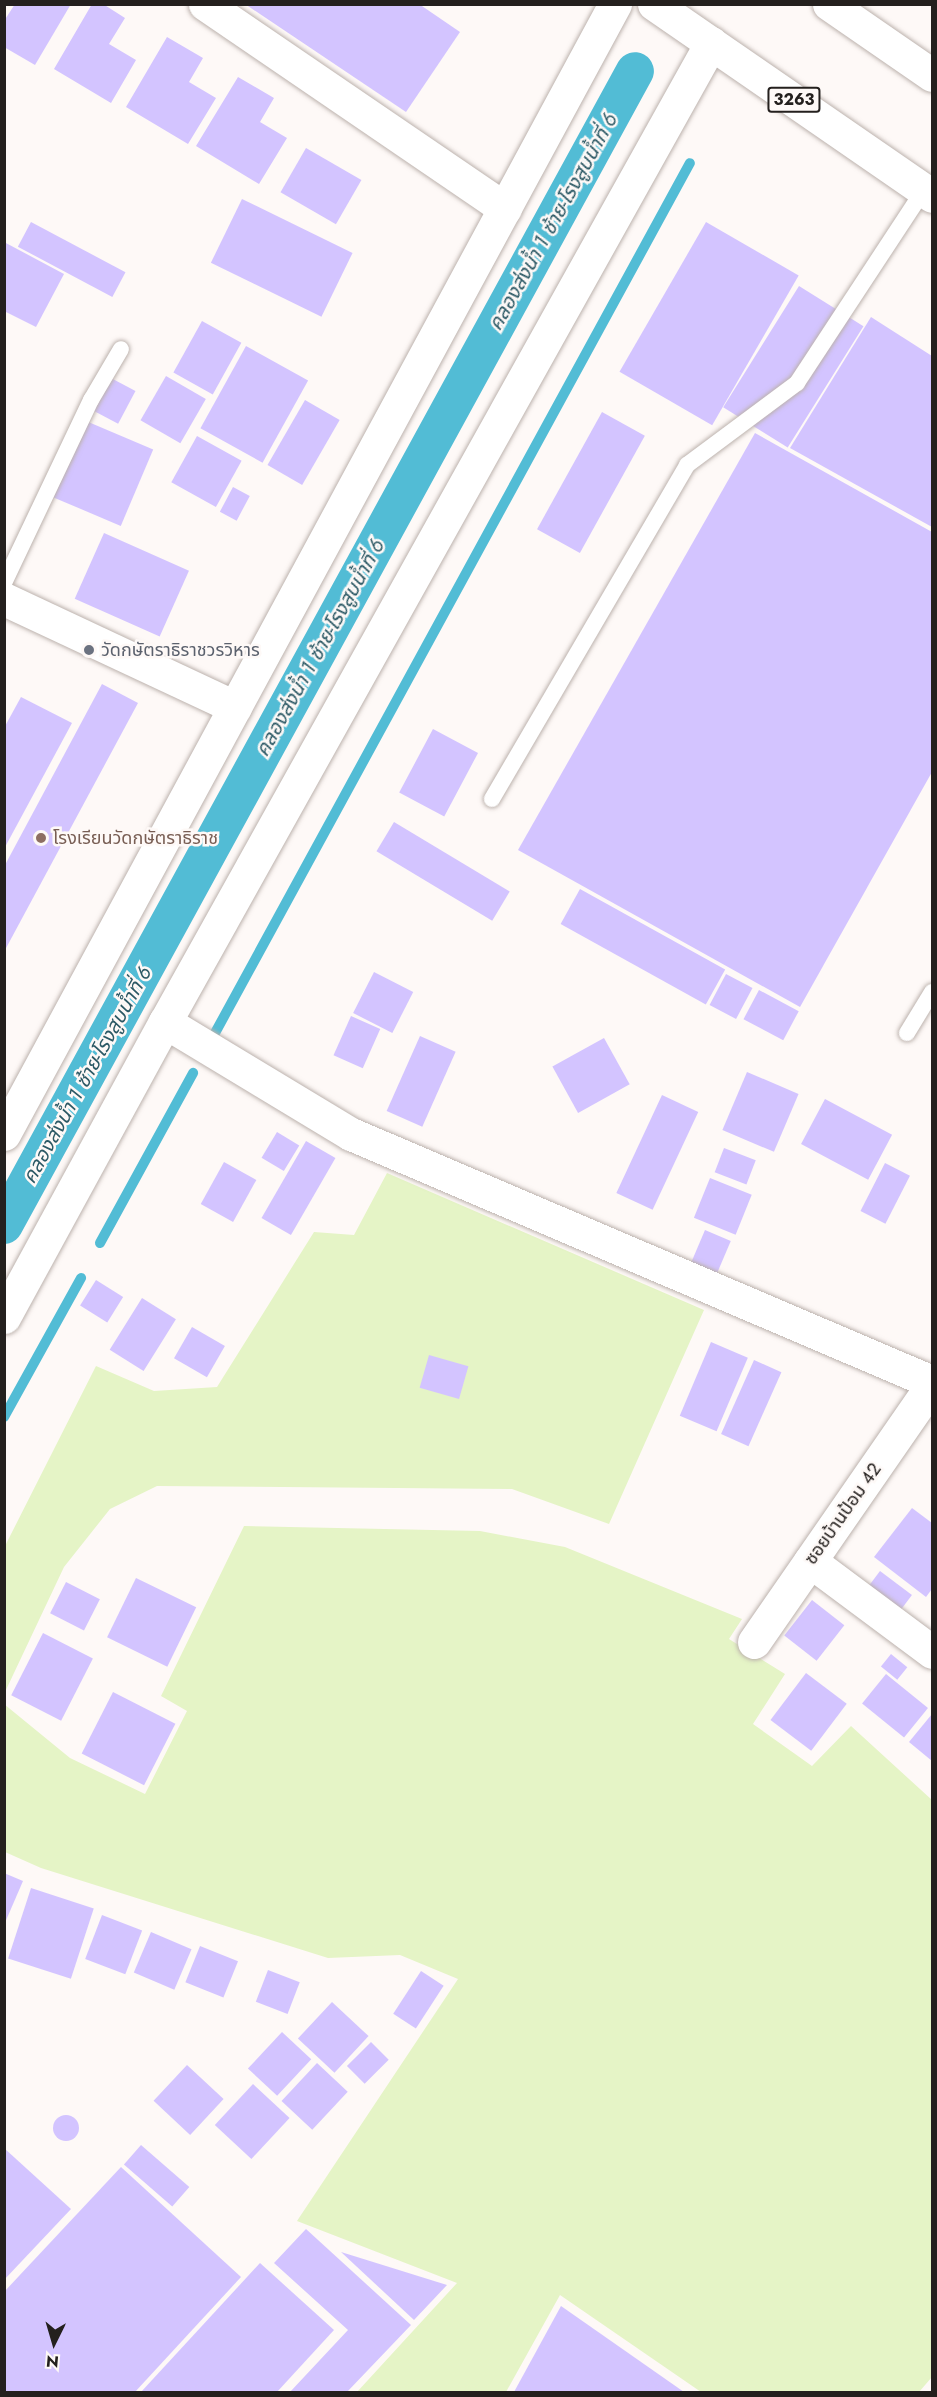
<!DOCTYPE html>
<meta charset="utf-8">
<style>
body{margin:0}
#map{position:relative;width:937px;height:2397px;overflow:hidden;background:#fef9f7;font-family:Jost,"Noto Sans Thai",sans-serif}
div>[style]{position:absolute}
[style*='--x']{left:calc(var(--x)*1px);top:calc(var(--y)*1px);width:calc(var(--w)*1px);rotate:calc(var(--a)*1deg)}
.green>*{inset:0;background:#e5f4c6}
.stream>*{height:10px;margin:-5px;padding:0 5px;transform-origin:5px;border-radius:5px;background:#52bcd5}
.canal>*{height:38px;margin:-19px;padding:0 19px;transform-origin:19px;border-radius:19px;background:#52bcd5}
.building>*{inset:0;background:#d3c4ff;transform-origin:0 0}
.round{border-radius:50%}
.roads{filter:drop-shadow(0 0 2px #bcb2ad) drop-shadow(0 0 2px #bcb2ad)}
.lane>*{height:16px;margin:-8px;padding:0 8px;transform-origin:8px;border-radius:8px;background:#fff}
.street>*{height:33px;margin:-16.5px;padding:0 16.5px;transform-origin:16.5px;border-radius:16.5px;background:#fff}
.secondary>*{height:33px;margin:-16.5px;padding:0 16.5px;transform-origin:16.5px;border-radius:16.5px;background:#fff}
.primary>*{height:33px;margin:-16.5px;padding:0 16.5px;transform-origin:16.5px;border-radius:16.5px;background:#fff}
.dots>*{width:16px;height:16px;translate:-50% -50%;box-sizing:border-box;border:3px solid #fef9f7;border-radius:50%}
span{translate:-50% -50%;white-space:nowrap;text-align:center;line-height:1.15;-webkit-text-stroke:5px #fef9f7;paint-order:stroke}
.shield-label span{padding:2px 4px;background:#fef9f7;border:2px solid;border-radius:4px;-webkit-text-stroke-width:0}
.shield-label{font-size:16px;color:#24201e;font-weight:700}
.worship-label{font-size:18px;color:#5b616d}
.left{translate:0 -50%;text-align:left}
.education-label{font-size:18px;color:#785e54}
.street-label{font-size:18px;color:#24201e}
.water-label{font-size:20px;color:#2c5965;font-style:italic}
.frame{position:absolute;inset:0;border:6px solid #24201e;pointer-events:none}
.north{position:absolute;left:24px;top:2313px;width:60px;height:60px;-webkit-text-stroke:4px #fef9f7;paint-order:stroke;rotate:185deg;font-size:16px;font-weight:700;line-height:24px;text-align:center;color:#24201e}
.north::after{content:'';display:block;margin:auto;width:21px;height:27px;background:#24201e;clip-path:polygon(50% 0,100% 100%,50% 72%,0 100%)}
</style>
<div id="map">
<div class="green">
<i style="clip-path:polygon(387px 1173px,704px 1310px,609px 1524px,512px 1489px,157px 1486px,110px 1509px,64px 1567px,5px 1692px,5px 1546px,96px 1366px,154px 1391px,217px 1387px,314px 1232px,354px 1235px)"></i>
<i style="clip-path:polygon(244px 1526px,480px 1531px,565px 1547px,742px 1619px,729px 1639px,785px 1674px,753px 1724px,812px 1766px,851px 1726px,932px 1800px,932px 2377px,919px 2392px,701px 2392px,560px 2295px,506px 2392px,357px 2392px,457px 2283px,297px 2221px,458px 1979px,400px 1955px,328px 1958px,41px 1868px,5px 1852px,4px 1704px,70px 1758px,145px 1794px,187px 1711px,161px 1696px)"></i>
</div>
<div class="stream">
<i style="--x:215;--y:1033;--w:991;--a:-61.37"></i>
<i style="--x:100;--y:1243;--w:194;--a:-61.3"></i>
<i style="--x:4;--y:1417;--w:159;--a:-61"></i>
</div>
<div class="canal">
<i style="--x:4;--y:1225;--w:1315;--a:-61.33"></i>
</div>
<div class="building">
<i style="clip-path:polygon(15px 4px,71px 4px,35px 65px,4px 47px,4px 21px)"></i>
<i style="clip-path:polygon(92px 4px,103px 4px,125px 18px,109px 44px,136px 60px,111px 103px,54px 69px)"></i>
<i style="clip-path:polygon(245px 4px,419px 4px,460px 32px,406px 112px)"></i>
<i style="clip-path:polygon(167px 37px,203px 58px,189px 82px,216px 98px,188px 144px,126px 107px)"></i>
<i style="clip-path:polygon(238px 77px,274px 98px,260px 122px,287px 138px,259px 184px,196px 146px)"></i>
<i style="left:306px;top:148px;width:64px;height:51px;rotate:30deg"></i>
<i style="left:242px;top:199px;width:123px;height:71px;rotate:26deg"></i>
<i style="left:31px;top:222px;width:107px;height:28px;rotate:28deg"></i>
<i style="left:706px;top:222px;width:107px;height:173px;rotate:30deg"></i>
<i style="clip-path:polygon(4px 242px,64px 274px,36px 327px,4px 311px)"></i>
<i style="left:799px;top:286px;width:76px;height:143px;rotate:32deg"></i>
<i style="clip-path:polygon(871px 317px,932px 356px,932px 527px,790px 448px)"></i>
<i style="left:202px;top:321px;width:45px;height:59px;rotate:29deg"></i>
<i style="left:246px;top:346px;width:71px;height:94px;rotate:29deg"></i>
<i style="left:166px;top:376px;width:46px;height:51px;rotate:30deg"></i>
<i style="left:109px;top:377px;width:30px;height:37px;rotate:28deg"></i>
<i style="left:305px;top:400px;width:40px;height:75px;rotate:30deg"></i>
<i style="left:602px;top:412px;width:49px;height:134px;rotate:29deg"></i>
<i style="left:86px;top:421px;width:73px;height:83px;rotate:23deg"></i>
<i style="clip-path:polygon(755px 433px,932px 532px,932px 772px,800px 1007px,518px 850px)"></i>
<i style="left:197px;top:436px;width:51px;height:53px;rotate:29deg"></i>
<i style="left:233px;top:487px;width:19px;height:28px;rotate:28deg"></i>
<i style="left:104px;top:533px;width:93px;height:72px;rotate:24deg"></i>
<i style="clip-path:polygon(102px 684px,138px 703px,5px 950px,5px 865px)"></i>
<i style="clip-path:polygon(21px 697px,72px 723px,4px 849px,4px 728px)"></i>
<i style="left:433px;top:729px;width:51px;height:72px;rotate:28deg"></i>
<i style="left:394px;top:822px;width:135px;height:34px;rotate:31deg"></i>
<i style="left:580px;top:889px;width:166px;height:40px;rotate:29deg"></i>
<i style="left:374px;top:972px;width:44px;height:46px;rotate:27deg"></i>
<i style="left:726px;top:974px;width:30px;height:35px;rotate:28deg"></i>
<i style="left:759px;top:990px;width:45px;height:33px;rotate:28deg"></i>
<i style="left:351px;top:1016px;width:32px;height:43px;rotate:24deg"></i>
<i style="left:420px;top:1036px;width:39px;height:82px;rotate:24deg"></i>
<i style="left:604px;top:1038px;width:53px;height:59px;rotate:61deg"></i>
<i style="left:747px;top:1072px;width:56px;height:63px;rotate:23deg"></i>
<i style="left:662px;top:1095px;width:40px;height:108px;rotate:25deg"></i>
<i style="left:825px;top:1099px;width:76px;height:51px;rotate:28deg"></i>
<i style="left:277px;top:1132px;width:26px;height:30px;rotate:31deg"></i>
<i style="left:306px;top:1141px;width:34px;height:89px;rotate:30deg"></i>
<i style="left:724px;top:1148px;width:34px;height:26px;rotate:21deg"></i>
<i style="left:224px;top:1162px;width:37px;height:48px;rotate:29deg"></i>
<i style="left:885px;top:1163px;width:28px;height:54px;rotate:27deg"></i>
<i style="left:710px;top:1178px;width:45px;height:43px;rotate:22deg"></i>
<i style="left:705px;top:1230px;width:28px;height:41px;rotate:23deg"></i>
<i style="left:96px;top:1280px;width:32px;height:30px;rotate:32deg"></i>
<i style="left:142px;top:1298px;width:40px;height:61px;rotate:32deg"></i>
<i style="left:192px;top:1327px;width:38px;height:36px;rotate:30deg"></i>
<i style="left:711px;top:1342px;width:40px;height:80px;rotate:23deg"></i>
<i style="left:429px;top:1355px;width:41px;height:34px;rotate:16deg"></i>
<i style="left:754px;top:1360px;width:30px;height:81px;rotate:24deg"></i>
<i style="clip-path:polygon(912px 1508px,932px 1523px,932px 1589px,926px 1597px,874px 1557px)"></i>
<i style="left:880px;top:1571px;width:40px;height:19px;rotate:37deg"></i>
<i style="left:136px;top:1578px;width:67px;height:66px;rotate:26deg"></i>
<i style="left:66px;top:1582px;width:38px;height:35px;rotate:27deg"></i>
<i style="left:812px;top:1600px;width:41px;height:45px;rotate:38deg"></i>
<i style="left:43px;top:1633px;width:56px;height:70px;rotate:27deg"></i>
<i style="left:891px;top:1654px;width:21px;height:16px;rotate:39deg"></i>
<i style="left:806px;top:1673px;width:51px;height:59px;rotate:37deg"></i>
<i style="left:886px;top:1674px;width:54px;height:38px;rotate:39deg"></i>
<i style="left:113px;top:1692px;width:70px;height:69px;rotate:27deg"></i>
<i style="clip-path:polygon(932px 1714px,932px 1761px,909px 1742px)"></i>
<i style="clip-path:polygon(4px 1873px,23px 1881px,4px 1925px)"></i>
<i style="left:31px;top:1888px;width:66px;height:74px;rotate:18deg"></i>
<i style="left:102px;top:1915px;width:43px;height:47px;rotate:21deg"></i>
<i style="left:151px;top:1932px;width:44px;height:44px;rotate:23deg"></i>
<i style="left:200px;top:1946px;width:41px;height:39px;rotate:22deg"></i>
<i style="left:268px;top:1970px;width:34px;height:34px;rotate:21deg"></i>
<i style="left:421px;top:1971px;width:27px;height:51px;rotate:33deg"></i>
<i style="left:332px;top:2002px;width:50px;height:50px;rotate:43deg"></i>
<i style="left:282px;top:2032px;width:40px;height:50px;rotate:43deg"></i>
<i style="left:371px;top:2042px;width:25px;height:34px;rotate:45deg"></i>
<i style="left:317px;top:2063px;width:42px;height:52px;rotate:43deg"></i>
<i style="left:187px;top:2065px;width:50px;height:49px;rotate:43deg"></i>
<i style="left:253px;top:2084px;width:50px;height:56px;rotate:43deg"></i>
<i class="round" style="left:53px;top:2115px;width:26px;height:26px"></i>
<i style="left:141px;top:2145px;width:64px;height:26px;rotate:41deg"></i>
<i style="clip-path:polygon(4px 2148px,71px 2209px,4px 2280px)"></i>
<i style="clip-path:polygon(121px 2167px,241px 2277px,135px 2392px,4px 2392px,4px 2292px)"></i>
<i style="clip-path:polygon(306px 2229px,411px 2325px,347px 2392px,290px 2392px,348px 2330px,274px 2263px)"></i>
<i style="clip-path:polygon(341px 2252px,447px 2285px,414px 2320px)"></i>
<i style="clip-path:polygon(260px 2263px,334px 2330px,277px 2392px,141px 2392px)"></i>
<i style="clip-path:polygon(561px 2306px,684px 2392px,514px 2392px)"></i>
</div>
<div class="roads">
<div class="lane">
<i style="--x:4;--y:583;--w:203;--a:-64.6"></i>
<i style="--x:91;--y:400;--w:59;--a:-59.5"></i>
<i style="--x:492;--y:799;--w:387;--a:-59.7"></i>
<i style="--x:687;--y:465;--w:137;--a:-36.7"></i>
<i style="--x:797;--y:383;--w:231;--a:-56.7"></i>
<i style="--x:907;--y:1033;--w:48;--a:-58.6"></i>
</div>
<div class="street">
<i style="--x:205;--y:4;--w:363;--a:34.3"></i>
<i style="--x:4;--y:599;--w:255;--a:25.1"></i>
<i style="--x:165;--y:1022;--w:217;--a:31.1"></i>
<i style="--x:351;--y:1134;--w:632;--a:23.12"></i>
<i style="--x:4;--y:1317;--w:336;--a:-61.4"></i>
<i style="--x:165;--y:1022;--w:1121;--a:-60.85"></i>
<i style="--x:810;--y:1561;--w:152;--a:36.7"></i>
<i style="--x:754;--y:1642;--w:313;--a:-55.3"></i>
</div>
<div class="secondary">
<i style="--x:4;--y:1134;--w:1285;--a:-61.6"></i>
</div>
<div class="primary">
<i style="--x:654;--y:4;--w:338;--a:34.6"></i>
<i style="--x:829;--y:4;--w:125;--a:34.6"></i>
</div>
</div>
<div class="dots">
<i style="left:89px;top:650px;background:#6b7280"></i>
<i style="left:41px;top:838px;background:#8d6e63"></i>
</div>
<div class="shield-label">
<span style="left:794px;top:100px">3263</span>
</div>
<div class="worship-label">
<span class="left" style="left:101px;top:650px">วัดกษัตราธิราชวรวิหาร</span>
</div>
<div class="education-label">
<span class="left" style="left:53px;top:838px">โรงเรียนวัดกษัตราธิราช</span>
</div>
<div class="street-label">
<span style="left:843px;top:1514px;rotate:-55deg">ซอยบ้านป้อม 42</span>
</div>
<div class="water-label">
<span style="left:553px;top:222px;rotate:-61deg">คลองส่งน้ำ 1 ซ้าย-โรงสูบน้ำที่ 6</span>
<span style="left:320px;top:648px;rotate:-61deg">คลองส่งน้ำ 1 ซ้าย-โรงสูบน้ำที่ 6</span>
<span style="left:87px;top:1075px;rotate:-61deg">คลองส่งน้ำ 1 ซ้าย-โรงสูบน้ำที่ 6</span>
</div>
<div class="frame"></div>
<div class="north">N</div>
</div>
